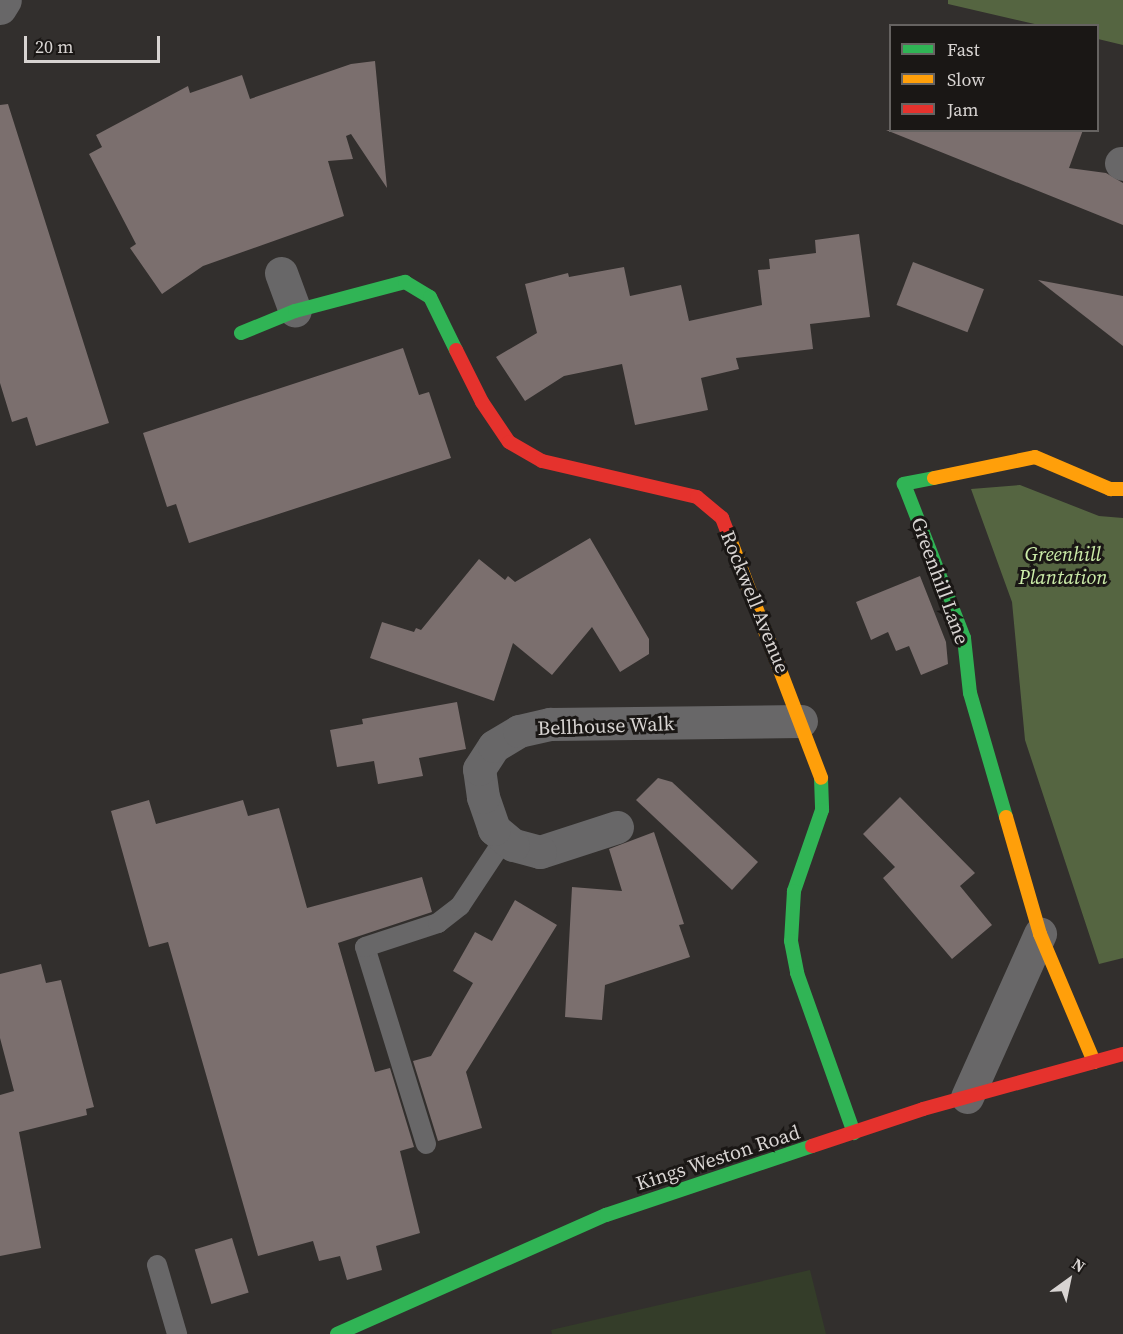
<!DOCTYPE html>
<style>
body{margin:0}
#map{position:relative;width:1123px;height:1334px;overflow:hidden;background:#322f2d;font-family:"Source Serif 4",serif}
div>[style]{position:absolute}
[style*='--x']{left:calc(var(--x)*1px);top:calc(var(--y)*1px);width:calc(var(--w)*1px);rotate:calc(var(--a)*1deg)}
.green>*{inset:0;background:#343d29}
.forest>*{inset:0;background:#556541}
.building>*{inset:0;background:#7b6f6e;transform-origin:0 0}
.lane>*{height:20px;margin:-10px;padding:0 10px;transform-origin:10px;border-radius:10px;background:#686768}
.street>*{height:33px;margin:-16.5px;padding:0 16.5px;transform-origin:16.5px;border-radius:16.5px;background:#686768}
.fast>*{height:14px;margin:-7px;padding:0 7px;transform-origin:7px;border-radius:7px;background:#30b455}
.slow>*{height:14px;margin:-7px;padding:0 7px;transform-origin:7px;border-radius:7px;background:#ff9f0a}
.jam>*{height:14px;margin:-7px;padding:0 7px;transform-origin:7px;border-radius:7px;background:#e5322d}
span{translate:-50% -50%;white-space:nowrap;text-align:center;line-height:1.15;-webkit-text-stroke:6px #1a1715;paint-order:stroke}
.park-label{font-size:20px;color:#cceda9;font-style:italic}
.street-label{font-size:20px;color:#d8d4d2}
.legend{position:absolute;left:889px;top:24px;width:210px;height:108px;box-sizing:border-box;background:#1a1715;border:2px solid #666361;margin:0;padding:8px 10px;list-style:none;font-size:18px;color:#d8d4d2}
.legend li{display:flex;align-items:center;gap:12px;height:30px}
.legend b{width:30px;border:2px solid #666361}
.north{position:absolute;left:1039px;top:1250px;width:60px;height:60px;-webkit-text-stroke:4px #1a1715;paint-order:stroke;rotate:33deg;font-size:16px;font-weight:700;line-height:24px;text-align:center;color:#d8d4d2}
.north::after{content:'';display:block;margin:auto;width:21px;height:27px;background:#d8d4d2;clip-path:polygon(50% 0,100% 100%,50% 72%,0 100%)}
.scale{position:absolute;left:24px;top:36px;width:136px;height:27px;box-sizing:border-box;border:3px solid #d8d4d2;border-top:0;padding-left:8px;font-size:18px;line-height:21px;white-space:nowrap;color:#d8d4d2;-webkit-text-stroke:4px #1a1715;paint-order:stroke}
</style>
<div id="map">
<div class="green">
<i style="clip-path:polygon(810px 1270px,826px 1334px,552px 1334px,551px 1330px)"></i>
</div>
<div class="forest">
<i style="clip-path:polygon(948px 0,1123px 0,1123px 45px,1098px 39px,1098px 26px,1039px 25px,948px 4px)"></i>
<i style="clip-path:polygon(1020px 485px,1099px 516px,1123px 518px,1123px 958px,1099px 964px,1025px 740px,1012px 602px,971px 489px)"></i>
</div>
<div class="building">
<i style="clip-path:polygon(375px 61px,387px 188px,351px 134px,346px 136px,353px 159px,328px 161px,344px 216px,203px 266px,162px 294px,130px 248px,136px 244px,89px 154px,102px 147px,96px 135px,188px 86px,190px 93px,242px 75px,250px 99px,351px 64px)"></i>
<i style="clip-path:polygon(8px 104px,109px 423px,36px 446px,27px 417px,12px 422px,0 383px,0 105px)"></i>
<i style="clip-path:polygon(886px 130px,1083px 130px,1069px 168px,1106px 173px,1123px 183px,1123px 225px)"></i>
<i style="clip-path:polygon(859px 234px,870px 317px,810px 324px,813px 349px,736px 358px,739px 369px,701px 378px,708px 410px,635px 425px,622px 364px,564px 376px,525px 401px,496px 357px,537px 333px,525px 284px,568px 273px,569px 277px,624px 267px,630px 296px,681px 285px,689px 321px,762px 305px,758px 270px,770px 269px,769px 259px,816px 253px,815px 240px)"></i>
<i style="left:913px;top:262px;width:76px;height:46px;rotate:21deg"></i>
<i style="clip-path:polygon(1038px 280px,1123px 296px,1123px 346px)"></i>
<i style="clip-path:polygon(403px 348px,419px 395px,429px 392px,451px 458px,189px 543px,176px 504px,167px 507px,143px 433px)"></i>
<i style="clip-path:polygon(590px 538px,649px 639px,649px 654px,620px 672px,592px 627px,552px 675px,513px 643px,494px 701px,370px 658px,382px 622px,414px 632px,416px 628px,421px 630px,479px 559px,505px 580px,508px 576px,515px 582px)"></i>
<i style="clip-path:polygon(920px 576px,946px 642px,948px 664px,921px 675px,909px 646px,896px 651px,888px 632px,871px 640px,856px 602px)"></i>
<i style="clip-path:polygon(457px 702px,466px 749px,419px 758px,423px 776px,378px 784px,374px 761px,337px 767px,330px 730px,363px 724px,362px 719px)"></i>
<i style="clip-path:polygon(658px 778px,672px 782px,758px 862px,732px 890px,636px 800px)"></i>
<i style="clip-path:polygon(900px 797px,975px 873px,960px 886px,992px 925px,952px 959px,883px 878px,895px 867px,863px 834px)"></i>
<i style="clip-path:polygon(149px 800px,156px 824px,243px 800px,248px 816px,279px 808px,307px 908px,422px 877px,432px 912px,338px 943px,375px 1072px,390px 1068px,414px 1147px,400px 1151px,420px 1233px,376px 1246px,382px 1270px,347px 1280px,340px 1256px,319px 1261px,313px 1241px,258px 1256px,168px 942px,149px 947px,111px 811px)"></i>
<i style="clip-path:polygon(654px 832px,684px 924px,679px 925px,690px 957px,605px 985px,602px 1020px,565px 1017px,572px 887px,622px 891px,609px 849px)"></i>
<i style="clip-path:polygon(515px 900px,557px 925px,466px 1072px,482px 1128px,438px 1141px,413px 1061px,431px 1056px,473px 983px,453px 971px,475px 932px,492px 941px)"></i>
<i style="clip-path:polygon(41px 964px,46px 983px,61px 980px,94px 1107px,86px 1109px,87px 1115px,19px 1132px,41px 1248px,0 1256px,0 1095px,14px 1091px,0 1038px,0 974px)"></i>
<i style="left:232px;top:1238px;width:57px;height:39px;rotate:73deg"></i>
</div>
<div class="lane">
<i style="--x:426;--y:1144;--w:206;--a:-107.2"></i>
<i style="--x:365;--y:947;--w:77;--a:-18.2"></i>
<i style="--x:438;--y:923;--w:28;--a:-38"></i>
<i style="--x:460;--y:906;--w:82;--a:-56.5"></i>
<i style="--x:157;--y:1265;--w:72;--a:73.8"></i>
</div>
<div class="street">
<i style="--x:0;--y:8;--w:9;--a:-58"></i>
<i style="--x:1121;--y:163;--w:2;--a:27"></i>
<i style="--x:281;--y:273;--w:40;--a:69.8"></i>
<i style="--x:617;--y:827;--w:81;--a:162"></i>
<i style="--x:540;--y:852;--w:28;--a:-165"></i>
<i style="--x:513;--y:845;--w:25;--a:-140"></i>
<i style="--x:494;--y:829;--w:34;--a:-109"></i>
<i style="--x:483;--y:797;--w:28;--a:-98"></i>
<i style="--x:479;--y:769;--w:27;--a:-57"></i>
<i style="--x:494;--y:746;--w:29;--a:-31"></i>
<i style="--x:519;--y:731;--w:32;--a:-13"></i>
<i style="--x:550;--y:724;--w:251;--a:-0.7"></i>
<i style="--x:967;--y:1097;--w:179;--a:-65.9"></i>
</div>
<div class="fast">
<i style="--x:241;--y:333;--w:58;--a:-22.2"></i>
<i style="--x:295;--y:311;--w:114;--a:-14.8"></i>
<i style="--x:405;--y:282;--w:29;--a:31"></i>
<i style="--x:430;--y:297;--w:59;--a:63.9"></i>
<i style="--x:934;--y:478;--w:31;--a:169"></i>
<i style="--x:904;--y:484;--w:165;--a:68.7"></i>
<i style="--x:964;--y:638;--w:55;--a:83.8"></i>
<i style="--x:970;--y:693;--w:129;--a:73.8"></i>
<i style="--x:821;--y:778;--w:32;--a:88"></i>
<i style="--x:822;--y:810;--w:86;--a:109.1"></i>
<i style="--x:794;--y:891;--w:50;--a:93.4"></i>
<i style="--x:791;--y:941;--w:33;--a:79"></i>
<i style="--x:797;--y:973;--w:170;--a:70.4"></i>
<i style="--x:337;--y:1334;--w:294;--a:-23.9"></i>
<i style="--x:606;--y:1215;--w:217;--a:-18.5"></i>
</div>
<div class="slow">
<i style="--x:934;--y:478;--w:103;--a:-11.7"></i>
<i style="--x:1035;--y:457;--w:82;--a:23.1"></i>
<i style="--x:1110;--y:489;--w:13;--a:0"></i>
<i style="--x:728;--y:534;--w:261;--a:69.1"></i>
<i style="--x:1006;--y:817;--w:122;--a:73.8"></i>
<i style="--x:1040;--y:934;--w:139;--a:67.1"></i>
</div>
<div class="jam">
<i style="--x:456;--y:350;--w:58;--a:63.4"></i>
<i style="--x:482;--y:402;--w:48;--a:56"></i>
<i style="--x:509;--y:442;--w:38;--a:30"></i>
<i style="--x:542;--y:461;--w:159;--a:13.1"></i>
<i style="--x:697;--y:497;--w:33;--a:40"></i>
<i style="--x:722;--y:518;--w:17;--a:69"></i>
<i style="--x:812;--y:1146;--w:117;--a:-18.4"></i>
<i style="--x:923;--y:1109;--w:207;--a:-15.4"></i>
</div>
<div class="park-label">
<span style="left:1063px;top:566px">Greenhill<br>Plantation</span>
</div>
<div class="street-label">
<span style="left:940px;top:581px;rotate:70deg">Greenhill Lane</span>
<span style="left:755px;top:602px;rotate:68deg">Rockwell Avenue</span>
<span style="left:606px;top:726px;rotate:-2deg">Bellhouse Walk</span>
<span style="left:718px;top:1158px;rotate:-18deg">Kings Weston Road</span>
</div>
<ul class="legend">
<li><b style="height:8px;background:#30b455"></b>Fast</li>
<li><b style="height:8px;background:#ff9f0a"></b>Slow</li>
<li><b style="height:8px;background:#e5322d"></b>Jam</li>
</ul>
<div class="north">N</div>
<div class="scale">20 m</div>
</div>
